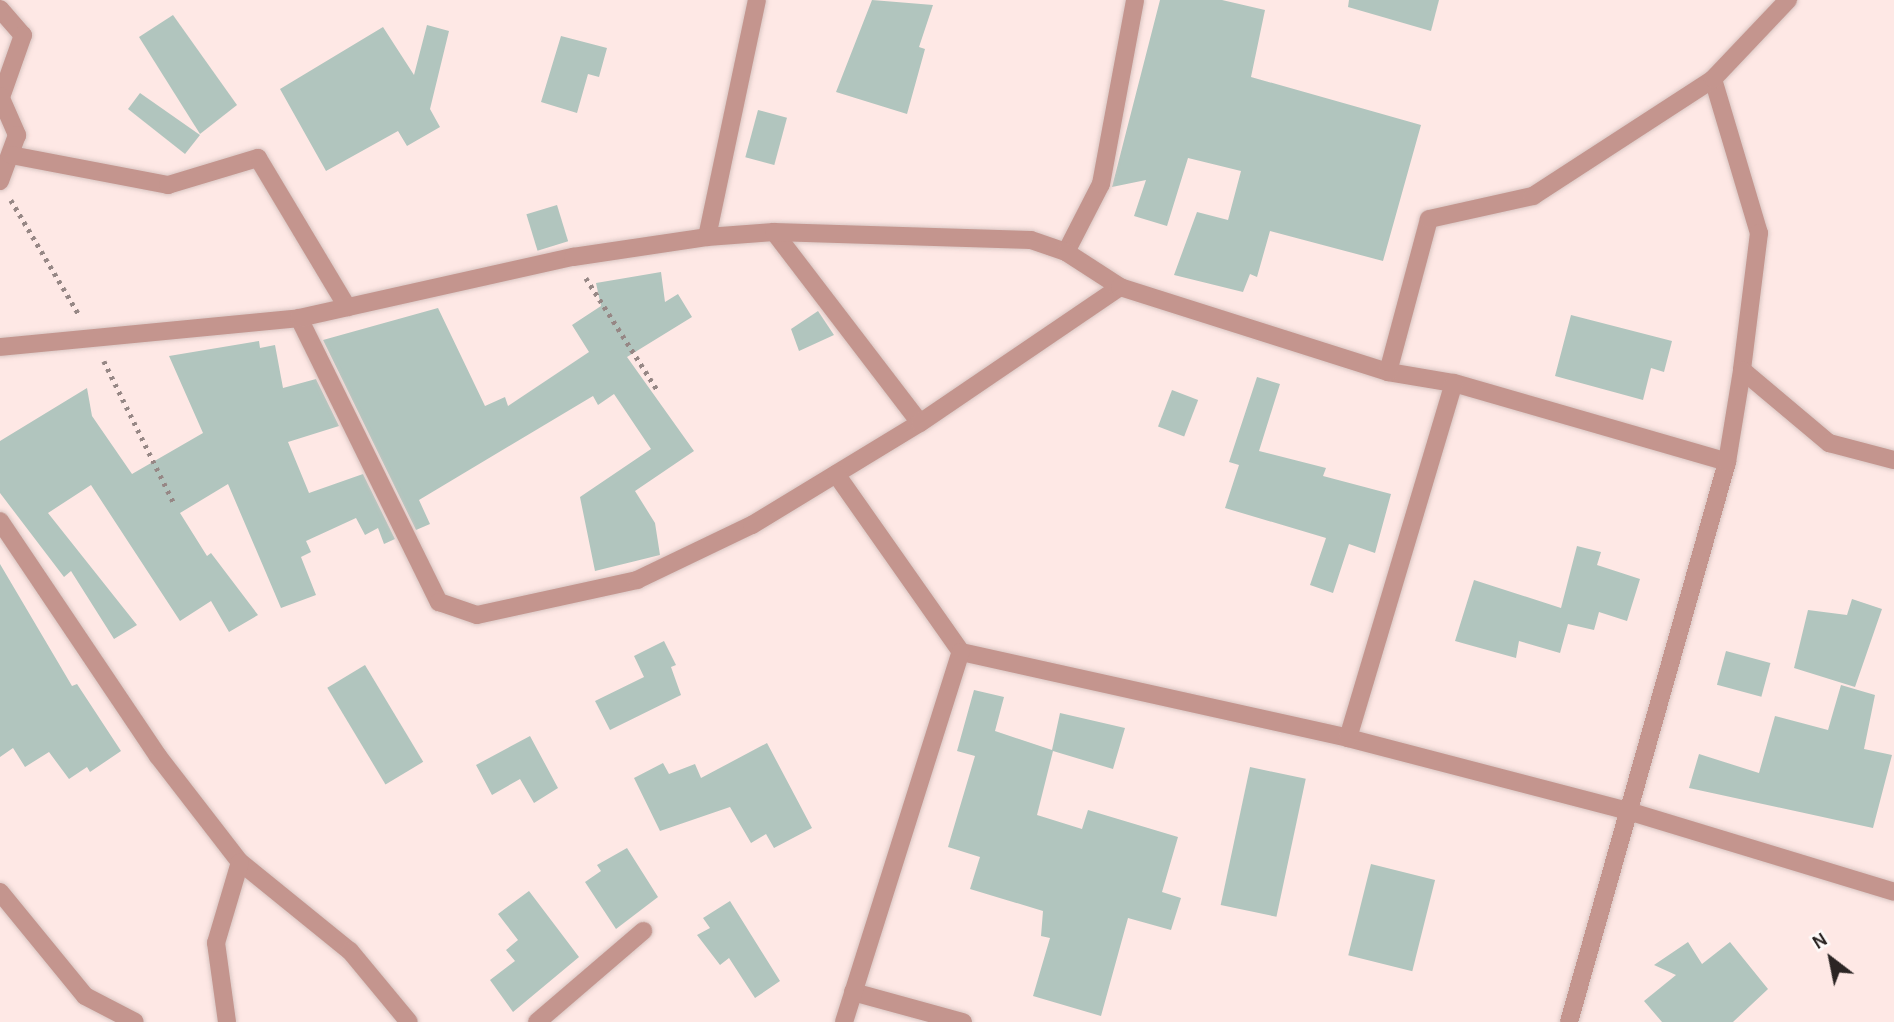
<!DOCTYPE html>
<style>
body{margin:0}
#map{position:relative;width:1894px;height:1022px;overflow:hidden;background:#fee8e5;font-family:Karla,sans-serif}
div>[style]{position:absolute}
[style*='--x']{left:calc(var(--x)*1px);top:calc(var(--y)*1px);width:calc(var(--w)*1px);rotate:calc(var(--a)*1deg)}
.building>*{inset:0;background:#b1c5be;transform-origin:0 0}
.path>*{height:4.5px;margin-top:-2.25px;transform-origin:0;background:repeating-linear-gradient(90deg,#968785 0 3.5px,transparent 0 8.5px)}
.roads{filter:drop-shadow(0 0 2px #d8c5c2) drop-shadow(0 0 2px #d8c5c2)}
.street>*{height:18px;margin:-9px;padding:0 9px;transform-origin:9px;border-radius:9px;background:#c4958e}
span{translate:-50% -50%;white-space:nowrap;text-align:center;line-height:1.15;-webkit-text-stroke:7px #fefaf9;paint-order:stroke}
.north{position:absolute;left:1796px;top:924px;width:70px;height:70px;-webkit-text-stroke:5px #fefaf9;paint-order:stroke;rotate:328deg;font-size:19px;font-weight:700;line-height:28px;text-align:center;color:#2c2524}
.north::after{content:'';display:block;margin:auto;width:24px;height:32px;background:#2c2524;clip-path:polygon(50% 0,100% 100%,50% 72%,0 100%)}
</style>
<div id="map">
<div class="building">
<i style="clip-path:polygon(872px 0,933px 5px,919px 47px,925px 49px,907px 114px,836px 92px)"></i>
<i style="clip-path:polygon(1160px 0,1222px 0,1265px 10px,1251px 77px,1421px 125px,1383px 261px,1270px 231px,1257px 277px,1250px 274px,1243px 292px,1174px 275px,1197px 212px,1228px 220px,1241px 171px,1188px 158px,1167px 226px,1134px 216px,1146px 180px,1112px 187px)"></i>
<i style="clip-path:polygon(1349px 0,1439px 0,1431px 31px,1348px 7px)"></i>
<i style="clip-path:polygon(173px 15px,237px 105px,200px 134px,139px 37px)"></i>
<i style="clip-path:polygon(427px 25px,449px 31px,430px 109px,440px 127px,407px 146px,398px 131px,326px 171px,280px 89px,383px 27px,414px 75px)"></i>
<i style="clip-path:polygon(561px 36px,607px 48px,599px 77px,588px 74px,577px 113px,541px 102px)"></i>
<i style="clip-path:polygon(140px 93px,200px 135px,185px 154px,128px 109px)"></i>
<i style="left:758px;top:110px;width:30px;height:49px;rotate:15deg"></i>
<i style="left:557px;top:205px;width:38px;height:32px;rotate:73deg"></i>
<i style="clip-path:polygon(661px 272px,665px 302px,678px 294px,692px 317px,627px 357px,694px 451px,635px 491px,655px 523px,660px 555px,595px 571px,580px 497px,651px 449px,614px 394px,598px 405px,593px 396px,419px 500px,430px 524px,416px 530px,323px 340px,438px 308px,485px 406px,505px 397px,508px 406px,589px 352px,572px 325px,601px 306px,596px 283px)"></i>
<i style="clip-path:polygon(818px 311px,834px 335px,799px 351px,791px 329px)"></i>
<i style="clip-path:polygon(1571px 315px,1672px 341px,1664px 372px,1651px 368px,1643px 400px,1555px 376px)"></i>
<i style="clip-path:polygon(259px 341px,260px 348px,275px 345px,283px 388px,316px 379px,339px 426px,288px 442px,309px 493px,363px 474px,395px 539px,384px 544px,378px 528px,365px 535px,356px 518px,306px 541px,311px 552px,301px 557px,316px 595px,281px 608px,228px 484px,180px 513px,207px 556px,211px 553px,258px 615px,229px 632px,211px 601px,180px 621px,91px 485px,48px 513px,137px 625px,114px 639px,71px 571px,64px 577px,0 493px,0 441px,87px 388px,92px 416px,132px 474px,203px 433px,169px 356px)"></i>
<i style="clip-path:polygon(1257px 377px,1280px 384px,1259px 451px,1326px 468px,1323px 476px,1391px 494px,1375px 553px,1349px 544px,1333px 593px,1310px 585px,1326px 538px,1225px 508px,1239px 465px,1229px 462px)"></i>
<i style="left:1172px;top:390px;width:28px;height:39px;rotate:21deg"></i>
<i style="clip-path:polygon(1577px 546px,1601px 552px,1597px 565px,1640px 579px,1627px 621px,1599px 612px,1594px 630px,1568px 624px,1560px 653px,1519px 641px,1516px 658px,1455px 641px,1474px 580px,1561px 608px)"></i>
<i style="clip-path:polygon(0 564px,72px 686px,77px 684px,121px 751px,90px 772px,87px 767px,69px 779px,49px 752px,25px 767px,13px 748px,0 757px)"></i>
<i style="clip-path:polygon(1852px 599px,1882px 609px,1855px 687px,1794px 668px,1808px 610px,1847px 615px)"></i>
<i style="clip-path:polygon(664px 641px,676px 665px,671px 667px,681px 695px,610px 730px,595px 701px,644px 677px,634px 656px)"></i>
<i style="left:1726px;top:651px;width:46px;height:35px;rotate:15deg"></i>
<i style="left:365px;top:665px;width:113px;height:44px;rotate:59deg"></i>
<i style="clip-path:polygon(1841px 685px,1875px 695px,1864px 749px,1892px 755px,1873px 828px,1689px 788px,1699px 754px,1759px 773px,1775px 716px,1828px 730px)"></i>
<i style="clip-path:polygon(974px 690px,1004px 697px,995px 731px,1052px 750px,1060px 713px,1125px 728px,1113px 769px,1053px 751px,1037px 815px,1082px 829px,1088px 810px,1178px 837px,1162px 892px,1181px 898px,1171px 930px,1128px 918px,1101px 1016px,1033px 996px,1050px 938px,1041px 936px,1043px 911px,970px 889px,980px 857px,948px 847px,975px 756px,957px 751px)"></i>
<i style="clip-path:polygon(530px 736px,558px 788px,534px 803px,520px 779px,492px 795px,476px 765px)"></i>
<i style="clip-path:polygon(767px 743px,812px 828px,774px 848px,766px 834px,751px 843px,730px 807px,660px 831px,634px 778px,663px 763px,669px 774px,695px 764px,701px 778px)"></i>
<i style="left:1250px;top:767px;width:57px;height:141px;rotate:12deg"></i>
<i style="clip-path:polygon(627px 848px,658px 897px,616px 929px,585px 882px,601px 871px,597px 865px)"></i>
<i style="left:1371px;top:864px;width:66px;height:94px;rotate:14deg"></i>
<i style="clip-path:polygon(529px 891px,579px 957px,513px 1012px,490px 980px,515px 961px,506px 950px,518px 940px,498px 914px)"></i>
<i style="clip-path:polygon(730px 901px,780px 981px,755px 998px,729px 958px,720px 965px,697px 935px,710px 928px,703px 918px)"></i>
<i style="clip-path:polygon(1688px 942px,1702px 964px,1730px 942px,1768px 989px,1733px 1022px,1662px 1022px,1644px 1001px,1676px 975px,1654px 965px)"></i>
</div>
<div class="path">
<i style="--x:11;--y:200;--w:135;--a:59.3"></i>
<i style="--x:586;--y:278;--w:134;--a:57.5"></i>
<i style="--x:104;--y:361;--w:158;--a:63.8"></i>
</div>
<div class="roads">
<div class="street">
<i style="--x:0;--y:9;--w:35;--a:49"></i>
<i style="--x:23;--y:35;--w:66;--a:109.5"></i>
<i style="--x:1713;--y:79;--w:161;--a:73.4"></i>
<i style="--x:1759;--y:233;--w:138;--a:97.1"></i>
<i style="--x:1742;--y:370;--w:114;--a:40"></i>
<i style="--x:1829;--y:443;--w:67;--a:14.7"></i>
<i style="--x:0;--y:96;--w:43;--a:66.4"></i>
<i style="--x:17;--y:135;--w:49;--a:110.3"></i>
<i style="--x:11;--y:155;--w:160;--a:10.8"></i>
<i style="--x:168;--y:185;--w:94;--a:-16.7"></i>
<i style="--x:258;--y:158;--w:174;--a:59.1"></i>
<i style="--x:774;--y:232;--w:240;--a:52.6"></i>
<i style="--x:707;--y:237;--w:242;--a:-78.1"></i>
<i style="--x:1066;--y:252;--w:76;--a:-62.8"></i>
<i style="--x:1101;--y:184;--w:187;--a:-79.5"></i>
<i style="--x:299;--y:318;--w:317;--a:63.8"></i>
<i style="--x:439;--y:602;--w:40;--a:18.9"></i>
<i style="--x:477;--y:615;--w:164;--a:-12.3"></i>
<i style="--x:637;--y:580;--w:127;--a:-25.6"></i>
<i style="--x:752;--y:525;--w:197;--a:-31.3"></i>
<i style="--x:920;--y:423;--w:242;--a:-34.2"></i>
<i style="--x:0;--y:347;--w:300;--a:-5.5"></i>
<i style="--x:299;--y:318;--w:281;--a:-12.6"></i>
<i style="--x:573;--y:257;--w:135;--a:-8.5"></i>
<i style="--x:707;--y:237;--w:67;--a:-4.3"></i>
<i style="--x:774;--y:232;--w:257;--a:1.8"></i>
<i style="--x:1031;--y:240;--w:37;--a:19"></i>
<i style="--x:1066;--y:252;--w:64;--a:32.9"></i>
<i style="--x:1120;--y:287;--w:281;--a:17.6"></i>
<i style="--x:1388;--y:372;--w:67;--a:9.5"></i>
<i style="--x:1454;--y:383;--w:284;--a:16.1"></i>
<i style="--x:1388;--y:372;--w:158;--a:-75"></i>
<i style="--x:1429;--y:219;--w:107;--a:-12.5"></i>
<i style="--x:1533;--y:196;--w:215;--a:-33"></i>
<i style="--x:1713;--y:79;--w:109;--a:-46.5"></i>
<i style="--x:836;--y:474;--w:218;--a:54.9"></i>
<i style="--x:961;--y:652;--w:396;--a:12.5"></i>
<i style="--x:1348;--y:738;--w:289;--a:14.6"></i>
<i style="--x:1628;--y:811;--w:278;--a:16.9"></i>
<i style="--x:0;--y:521;--w:283;--a:56.1"></i>
<i style="--x:158;--y:756;--w:134;--a:52.3"></i>
<i style="--x:240;--y:862;--w:141;--a:39"></i>
<i style="--x:350;--y:951;--w:92;--a:50.3"></i>
<i style="--x:1348;--y:738;--w:370;--a:-73.4"></i>
<i style="--x:0;--y:892;--w:134;--a:50.7"></i>
<i style="--x:85;--y:996;--w:56;--a:27.5"></i>
<i style="--x:853;--y:992;--w:114;--a:15.3"></i>
<i style="--x:227;--y:1022;--w:80;--a:-97.9"></i>
<i style="--x:216;--y:943;--w:84;--a:-73.5"></i>
<i style="--x:537;--y:1022;--w:140;--a:-40.6"></i>
<i style="--x:844;--y:1022;--w:388;--a:-72.5"></i>
<i style="--x:1569;--y:1022;--w:582;--a:-74.24"></i>
<i style="--x:1727;--y:462;--w:93;--a:-80.7"></i>
</div>
</div>
<div class="north">N</div>
</div>
